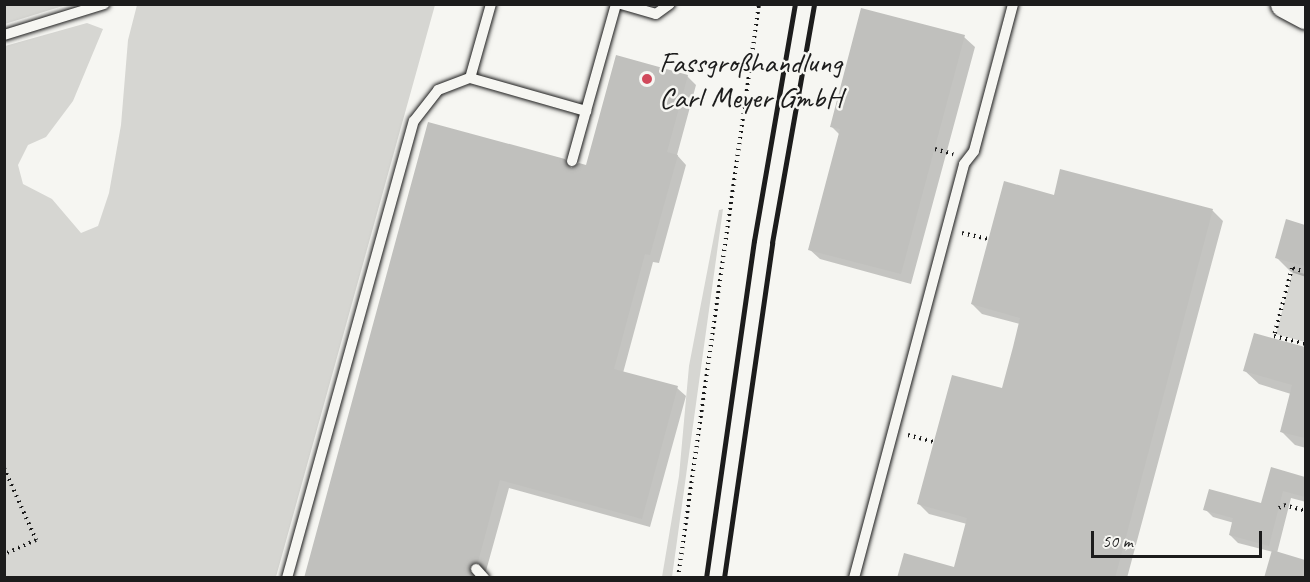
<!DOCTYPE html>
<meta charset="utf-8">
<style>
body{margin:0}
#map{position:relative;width:1310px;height:582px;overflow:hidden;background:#f6f6f2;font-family:Caveat,sans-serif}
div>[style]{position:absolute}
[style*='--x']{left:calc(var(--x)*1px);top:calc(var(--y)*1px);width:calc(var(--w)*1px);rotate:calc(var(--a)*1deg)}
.green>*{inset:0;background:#d6d6d2}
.shadow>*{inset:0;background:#0003}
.building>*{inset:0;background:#c0c0bd}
.path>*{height:4px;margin-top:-2px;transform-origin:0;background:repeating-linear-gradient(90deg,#1c1c1c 0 1.5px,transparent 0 6px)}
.roads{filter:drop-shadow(0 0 2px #1c1c1c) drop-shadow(0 0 2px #1c1c1c)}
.lane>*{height:10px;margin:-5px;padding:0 5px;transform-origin:5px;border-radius:5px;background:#f6f6f2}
.secondary>*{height:28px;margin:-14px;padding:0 14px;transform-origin:14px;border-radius:14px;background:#f6f6f2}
.rail>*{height:4.5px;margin:-2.25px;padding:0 2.25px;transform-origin:2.25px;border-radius:2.25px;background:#1c1c1c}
.dots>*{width:16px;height:16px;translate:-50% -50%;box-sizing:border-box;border:3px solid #f6f6f2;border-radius:50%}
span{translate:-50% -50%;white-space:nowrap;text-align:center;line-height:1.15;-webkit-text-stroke:5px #f6f6f2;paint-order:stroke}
.poi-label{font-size:30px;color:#1c1c1c}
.left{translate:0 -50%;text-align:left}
.frame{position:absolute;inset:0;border:6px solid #1c1c1c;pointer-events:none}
.scale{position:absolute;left:1091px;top:531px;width:171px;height:27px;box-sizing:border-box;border:3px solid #1c1c1c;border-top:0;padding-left:8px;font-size:18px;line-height:21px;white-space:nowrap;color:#1c1c1c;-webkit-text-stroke:4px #f6f6f2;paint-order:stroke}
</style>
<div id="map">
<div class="green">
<i style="clip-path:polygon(5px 4px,66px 4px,66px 5px,5px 24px)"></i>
<i style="clip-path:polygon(137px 5px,435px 5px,276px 577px,5px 577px,5px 46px,87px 23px,103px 29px,73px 101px,46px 137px,28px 145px,18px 165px,23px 184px,52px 199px,81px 233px,98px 226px,109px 193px,121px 125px,128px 40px)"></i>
<i style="clip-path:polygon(723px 209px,672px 577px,662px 577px,679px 476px,689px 366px,719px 210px)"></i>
<i style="clip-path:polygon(1293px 271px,1305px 274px,1305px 342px,1276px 334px)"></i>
</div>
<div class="shadow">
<i style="clip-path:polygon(964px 37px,975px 47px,911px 284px,820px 259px,809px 249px,840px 135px,831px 126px)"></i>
<i style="clip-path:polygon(687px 76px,696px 85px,677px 155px,686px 165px,659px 263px,653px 262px,623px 373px,677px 388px,686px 396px,650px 527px,509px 488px,486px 571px,477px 578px,306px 578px,564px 160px,572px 169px,588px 167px)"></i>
<i style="clip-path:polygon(1061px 170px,1213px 211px,1223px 221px,1127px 578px,899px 578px,955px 569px,967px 524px,929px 514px,919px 504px,1003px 390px,1020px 324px,982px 314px,972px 304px,1055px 196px)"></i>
<i style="clip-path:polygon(1287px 221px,1306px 226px,1306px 277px,1291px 272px,1276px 257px)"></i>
<i style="clip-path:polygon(1255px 335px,1306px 352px,1306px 448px,1295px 445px,1281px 431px,1291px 394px,1259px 384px,1245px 371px)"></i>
<i style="clip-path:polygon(1272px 469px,1306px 479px,1306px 502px,1291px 498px,1277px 553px,1306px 561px,1306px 578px,1266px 578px,1273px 552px,1238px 543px,1230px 535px,1234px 523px,1213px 517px,1205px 509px,1262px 505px)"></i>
</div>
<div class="building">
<i style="clip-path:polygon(861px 8px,965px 35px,901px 274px,808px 250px,840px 129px,830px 127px)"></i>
<i style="clip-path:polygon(616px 55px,688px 75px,667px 152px,678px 155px,650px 255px,645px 254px,614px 369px,678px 386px,642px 519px,500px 480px,478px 562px,469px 567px,474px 578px,304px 578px,428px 122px,565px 159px,571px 168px,579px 163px,586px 165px)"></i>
<i style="clip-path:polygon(1060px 169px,1213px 209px,1115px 578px,897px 578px,904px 553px,954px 567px,967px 518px,917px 504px,934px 441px,952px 375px,1002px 388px,1013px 347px,1020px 318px,971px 304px,1004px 181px,1054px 195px)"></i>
<i style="clip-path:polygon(1286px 219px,1305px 225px,1305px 266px,1275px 258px)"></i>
<i style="clip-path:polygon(1254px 333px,1305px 347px,1305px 438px,1280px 432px,1292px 385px,1243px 371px)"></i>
<i style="clip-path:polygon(1271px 467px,1305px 477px,1305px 497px,1283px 491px,1269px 546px,1229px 535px,1233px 518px,1203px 510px,1209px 489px,1261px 503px)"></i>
<i style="clip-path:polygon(1272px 550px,1305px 560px,1301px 578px,1264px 578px)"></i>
</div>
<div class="path">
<i style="--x:935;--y:149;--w:19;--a:16"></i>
<i style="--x:962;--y:233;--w:27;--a:13"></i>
<i style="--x:1306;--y:272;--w:15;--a:-164"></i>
<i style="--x:1292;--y:268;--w:70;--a:104.8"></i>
<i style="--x:1274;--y:336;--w:33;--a:14"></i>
<i style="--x:908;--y:435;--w:27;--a:15"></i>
<i style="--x:4;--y:468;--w:79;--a:66"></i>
<i style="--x:36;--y:540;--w:35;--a:156"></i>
<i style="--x:1279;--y:508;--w:6;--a:-31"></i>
<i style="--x:1284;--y:505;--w:23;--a:15"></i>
<i style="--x:678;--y:578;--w:580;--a:-81.97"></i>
</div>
<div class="roads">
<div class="lane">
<i style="--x:491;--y:4;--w:77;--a:105.8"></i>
<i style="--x:470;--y:78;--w:121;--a:15.9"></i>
<i style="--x:586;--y:111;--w:111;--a:-74.3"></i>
<i style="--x:621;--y:4;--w:36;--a:16"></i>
<i style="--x:656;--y:14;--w:17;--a:-36"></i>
<i style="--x:4;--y:35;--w:105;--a:-17.2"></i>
<i style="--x:572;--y:161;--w:52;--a:-74.4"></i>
<i style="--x:476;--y:569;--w:12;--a:48"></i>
<i style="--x:287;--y:578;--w:474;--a:-74.5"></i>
<i style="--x:414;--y:121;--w:39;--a:-52"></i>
<i style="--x:438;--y:90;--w:34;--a:-21"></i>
<i style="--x:854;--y:578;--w:428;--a:-75.1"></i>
<i style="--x:964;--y:164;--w:16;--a:-52"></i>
<i style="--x:974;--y:151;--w:152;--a:-75.1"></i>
</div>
<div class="secondary">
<i style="--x:1285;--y:4;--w:24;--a:28"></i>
</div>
</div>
<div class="rail">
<i style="--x:706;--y:578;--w:340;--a:-81.9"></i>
<i style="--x:754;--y:241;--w:241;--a:-80.2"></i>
<i style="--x:724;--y:578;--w:338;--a:-81.8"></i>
<i style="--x:772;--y:243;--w:243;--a:-80"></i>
</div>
<div class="dots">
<i style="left:647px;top:79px;background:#d1495b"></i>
</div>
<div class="poi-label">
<span class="left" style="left:659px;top:79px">Fassgroßhandlung<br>Carl Meyer GmbH</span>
</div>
<div class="frame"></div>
<div class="scale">50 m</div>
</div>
